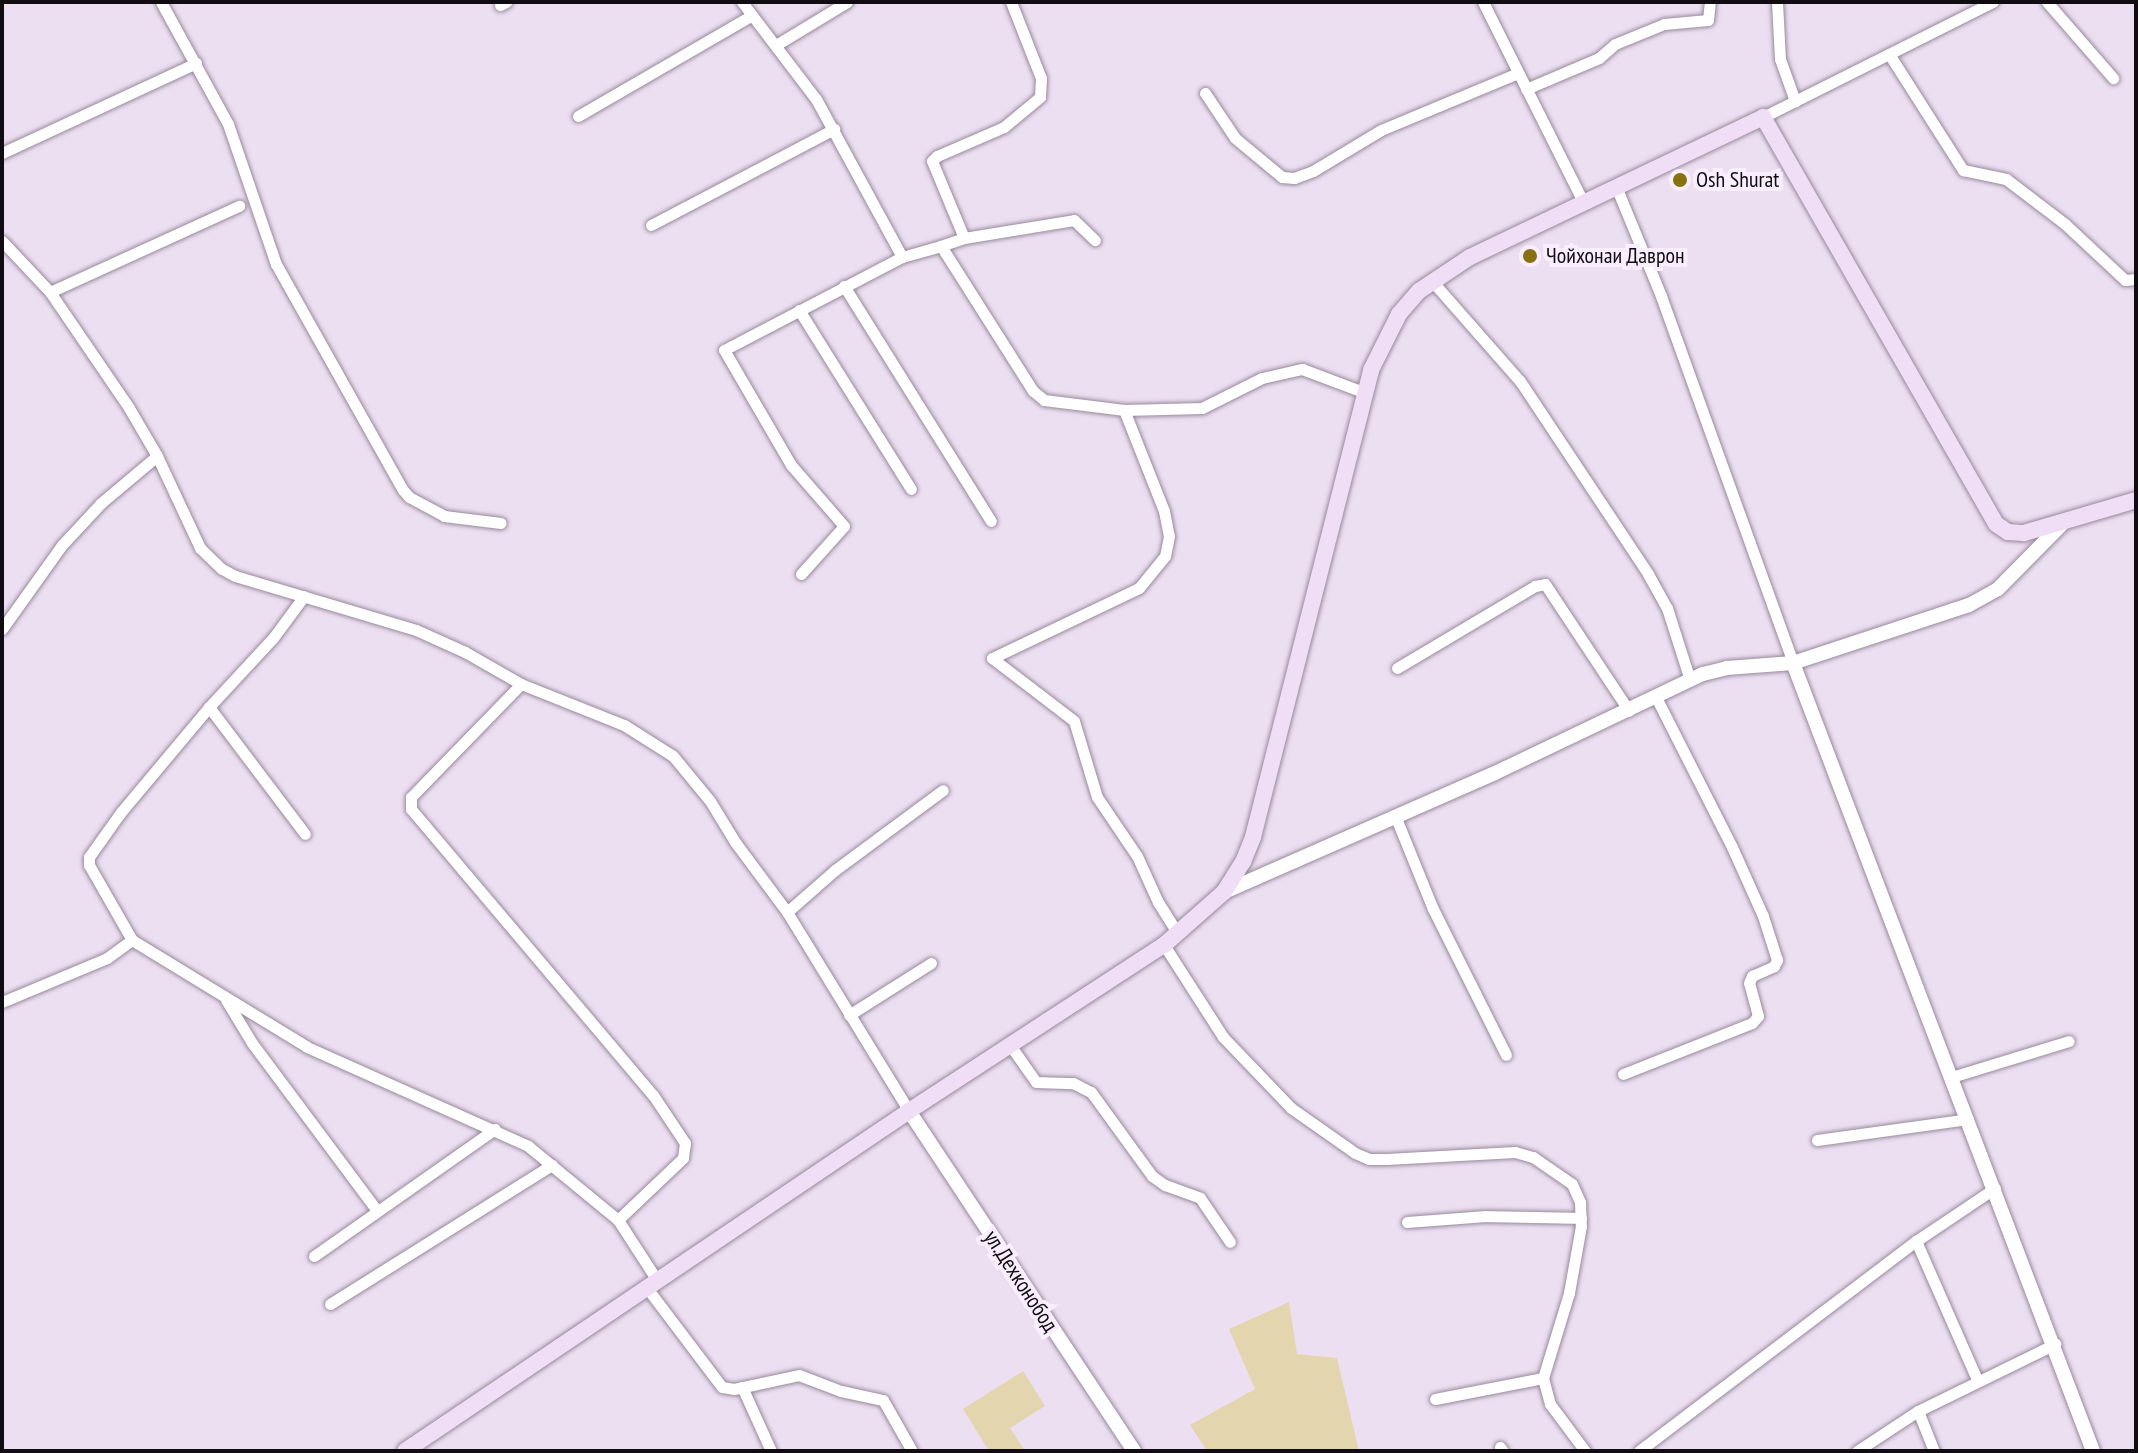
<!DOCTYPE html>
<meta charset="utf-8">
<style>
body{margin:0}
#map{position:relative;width:2138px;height:1453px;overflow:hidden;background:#eddff2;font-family:"PT Sans Narrow",sans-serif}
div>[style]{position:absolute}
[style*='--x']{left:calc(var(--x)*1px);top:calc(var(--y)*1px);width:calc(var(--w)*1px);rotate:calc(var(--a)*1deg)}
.green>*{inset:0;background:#e3d6af}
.roads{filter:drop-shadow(0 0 2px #978a9b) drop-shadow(0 0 2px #978a9b)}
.minor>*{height:11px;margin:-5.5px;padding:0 5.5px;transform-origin:5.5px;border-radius:5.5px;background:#fff}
.tertiary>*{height:14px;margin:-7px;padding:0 7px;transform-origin:7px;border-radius:7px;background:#fff}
.secondary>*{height:16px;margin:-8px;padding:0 8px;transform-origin:8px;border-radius:8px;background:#efdef5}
.dots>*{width:22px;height:22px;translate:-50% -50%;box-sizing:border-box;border:4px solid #f9eefd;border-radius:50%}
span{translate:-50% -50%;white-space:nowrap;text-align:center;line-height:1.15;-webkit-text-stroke:8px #f9eefd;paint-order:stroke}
.poi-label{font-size:22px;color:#100c12}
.left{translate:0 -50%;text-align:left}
.street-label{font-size:22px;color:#100c12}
.frame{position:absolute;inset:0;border:4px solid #100c12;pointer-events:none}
</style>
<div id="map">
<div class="green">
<i style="clip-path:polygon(1289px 1302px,1297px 1354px,1337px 1358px,1359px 1451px,1207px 1451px,1190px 1425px,1255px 1389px,1229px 1329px)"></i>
<i style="clip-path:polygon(1023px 1371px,1045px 1406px,1010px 1428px,1025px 1451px,989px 1451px,963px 1409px)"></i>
</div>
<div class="roads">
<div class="minor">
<i style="--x:161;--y:2;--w:139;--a:61.2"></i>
<i style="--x:228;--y:124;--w:148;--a:71.1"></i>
<i style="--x:276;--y:264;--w:259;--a:60.7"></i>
<i style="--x:403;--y:490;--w:9;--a:49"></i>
<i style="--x:409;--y:497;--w:40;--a:28"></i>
<i style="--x:444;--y:516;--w:57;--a:7"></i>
<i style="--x:742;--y:2;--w:122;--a:52.7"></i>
<i style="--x:816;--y:99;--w:180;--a:61.4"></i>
<i style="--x:1011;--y:2;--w:82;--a:68.5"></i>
<i style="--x:1041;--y:78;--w:19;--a:93"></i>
<i style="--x:1040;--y:97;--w:47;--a:140.2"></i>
<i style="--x:1004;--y:127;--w:73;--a:156.6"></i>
<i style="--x:937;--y:156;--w:7;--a:135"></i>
<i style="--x:932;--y:161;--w:83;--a:67.4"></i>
<i style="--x:964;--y:238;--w:24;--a:161"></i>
<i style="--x:941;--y:246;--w:172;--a:57.6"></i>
<i style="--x:1033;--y:391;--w:14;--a:39"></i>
<i style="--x:1044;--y:400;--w:81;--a:7.1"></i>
<i style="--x:1124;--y:410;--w:78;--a:-1.5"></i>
<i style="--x:1202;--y:408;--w:67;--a:-26.6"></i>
<i style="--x:1262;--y:378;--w:41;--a:-12.7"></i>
<i style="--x:1302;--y:369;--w:65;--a:20.7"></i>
<i style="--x:1483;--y:2;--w:224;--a:63.4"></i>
<i style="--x:1777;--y:2;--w:57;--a:87"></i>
<i style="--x:1780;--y:59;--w:45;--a:70.3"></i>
<i style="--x:2047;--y:2;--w:101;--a:49"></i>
<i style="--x:500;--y:5;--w:7;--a:-27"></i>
<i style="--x:776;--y:45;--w:83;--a:-31.2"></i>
<i style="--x:1889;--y:54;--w:138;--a:57.5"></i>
<i style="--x:1963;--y:170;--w:44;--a:11.8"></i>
<i style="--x:2006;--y:179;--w:74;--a:37.3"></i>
<i style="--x:2065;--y:224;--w:82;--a:43"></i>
<i style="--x:2125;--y:280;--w:11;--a:-5"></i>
<i style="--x:1526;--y:89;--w:79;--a:-23"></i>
<i style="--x:1599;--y:58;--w:21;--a:-41"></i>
<i style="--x:1615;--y:44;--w:53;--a:-22.2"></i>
<i style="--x:1664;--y:24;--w:44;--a:-5.2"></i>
<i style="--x:1708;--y:20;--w:18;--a:-84"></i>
<i style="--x:1205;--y:93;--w:54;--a:56.3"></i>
<i style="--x:1235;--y:138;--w:61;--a:39.7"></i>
<i style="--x:1282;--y:177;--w:12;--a:5"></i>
<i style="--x:1294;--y:178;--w:20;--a:-20"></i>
<i style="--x:1313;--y:171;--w:79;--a:-31.1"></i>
<i style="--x:1381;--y:130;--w:148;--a:-22.6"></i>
<i style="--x:578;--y:116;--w:201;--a:-30.1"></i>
<i style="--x:1763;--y:117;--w:257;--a:-26.6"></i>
<i style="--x:2;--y:153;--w:214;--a:-24.9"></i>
<i style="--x:1617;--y:189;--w:116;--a:67.6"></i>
<i style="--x:1661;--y:296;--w:390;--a:70.2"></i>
<i style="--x:651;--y:225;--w:207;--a:-27.7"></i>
<i style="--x:964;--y:238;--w:111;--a:-9.3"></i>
<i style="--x:1074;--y:220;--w:29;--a:44"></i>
<i style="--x:2;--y:241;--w:70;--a:46.7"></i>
<i style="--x:50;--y:292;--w:140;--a:55.7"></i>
<i style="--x:129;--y:408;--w:56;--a:59.7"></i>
<i style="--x:157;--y:456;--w:102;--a:64.9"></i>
<i style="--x:200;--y:548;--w:30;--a:44"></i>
<i style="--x:222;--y:569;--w:15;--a:28"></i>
<i style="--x:235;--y:576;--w:189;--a:16.6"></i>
<i style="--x:416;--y:630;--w:54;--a:24.2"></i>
<i style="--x:465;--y:652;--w:64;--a:29.7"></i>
<i style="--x:521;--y:684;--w:111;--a:21.7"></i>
<i style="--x:624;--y:725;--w:58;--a:32.3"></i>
<i style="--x:673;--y:756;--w:58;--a:50.6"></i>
<i style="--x:710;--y:801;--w:48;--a:58.6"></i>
<i style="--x:735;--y:842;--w:87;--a:53.4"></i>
<i style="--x:787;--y:912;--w:233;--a:58.5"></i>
<i style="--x:1432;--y:281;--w:133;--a:48.7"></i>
<i style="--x:1520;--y:381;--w:232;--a:56.4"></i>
<i style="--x:1648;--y:574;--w:39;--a:61"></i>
<i style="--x:1667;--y:608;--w:76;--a:72.3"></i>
<i style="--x:844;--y:286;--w:277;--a:58"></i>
<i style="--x:50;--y:292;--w:208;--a:-24.5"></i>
<i style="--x:799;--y:310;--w:211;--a:58"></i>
<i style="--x:1124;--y:410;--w:109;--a:68.4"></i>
<i style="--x:1164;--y:511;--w:25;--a:79"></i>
<i style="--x:1169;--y:536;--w:20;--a:101"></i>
<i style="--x:1165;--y:556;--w:41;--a:129.1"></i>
<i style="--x:1139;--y:588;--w:163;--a:154.5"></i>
<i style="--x:992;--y:658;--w:103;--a:37.5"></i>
<i style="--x:1074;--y:721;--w:79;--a:73.2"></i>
<i style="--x:1097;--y:797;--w:71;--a:55.9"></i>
<i style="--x:1137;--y:856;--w:51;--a:65.5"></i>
<i style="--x:1158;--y:902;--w:38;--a:58"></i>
<i style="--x:801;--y:574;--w:64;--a:-48.1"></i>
<i style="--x:844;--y:526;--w:81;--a:-131"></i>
<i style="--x:791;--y:465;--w:133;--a:-120.2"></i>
<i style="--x:724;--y:350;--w:201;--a:-27.6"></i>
<i style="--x:902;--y:257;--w:41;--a:-15.8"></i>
<i style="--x:2;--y:629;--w:103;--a:-54.5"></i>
<i style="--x:62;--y:545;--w:57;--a:-47.1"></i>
<i style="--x:101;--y:503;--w:73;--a:-40"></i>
<i style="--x:1397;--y:668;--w:161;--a:-30.7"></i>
<i style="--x:1535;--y:586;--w:10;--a:-11"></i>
<i style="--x:1545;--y:584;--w:152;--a:56.5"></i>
<i style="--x:521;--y:684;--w:158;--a:134.2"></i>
<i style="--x:411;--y:797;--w:12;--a:90"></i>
<i style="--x:411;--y:809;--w:375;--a:49.8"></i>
<i style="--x:653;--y:1095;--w:58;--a:56.3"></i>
<i style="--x:685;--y:1143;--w:15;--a:98"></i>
<i style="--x:683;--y:1158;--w:90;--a:136.4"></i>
<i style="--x:618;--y:1220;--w:72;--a:57"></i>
<i style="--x:209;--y:707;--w:159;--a:52.9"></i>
<i style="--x:1396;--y:818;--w:98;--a:67.9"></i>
<i style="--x:1433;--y:909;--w:163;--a:63.4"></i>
<i style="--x:787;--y:912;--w:64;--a:-41.2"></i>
<i style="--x:835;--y:870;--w:134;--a:-36.5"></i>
<i style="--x:132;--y:940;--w:86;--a:-119.8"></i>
<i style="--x:89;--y:865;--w:8;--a:-90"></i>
<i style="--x:89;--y:857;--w:55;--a:-54.6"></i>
<i style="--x:121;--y:812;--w:137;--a:-50"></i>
<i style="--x:209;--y:707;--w:94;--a:-47.2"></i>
<i style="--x:273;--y:638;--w:52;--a:-53.6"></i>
<i style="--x:1164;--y:945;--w:109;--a:57.3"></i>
<i style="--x:1223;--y:1037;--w:98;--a:46.2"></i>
<i style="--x:1291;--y:1108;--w:78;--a:35.1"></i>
<i style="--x:1355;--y:1153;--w:15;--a:23"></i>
<i style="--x:1369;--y:1159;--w:17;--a:0"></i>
<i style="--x:1386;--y:1159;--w:129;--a:-3.1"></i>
<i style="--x:1515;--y:1152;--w:19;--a:16"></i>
<i style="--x:1533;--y:1157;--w:47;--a:34.7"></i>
<i style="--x:1572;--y:1184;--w:20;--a:66"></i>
<i style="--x:1580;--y:1202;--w:24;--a:88"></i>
<i style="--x:1581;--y:1226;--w:68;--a:100.2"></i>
<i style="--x:1569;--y:1293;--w:89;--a:107"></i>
<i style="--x:1543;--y:1378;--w:27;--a:75"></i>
<i style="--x:1550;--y:1404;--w:59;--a:53.3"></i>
<i style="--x:226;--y:1000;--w:50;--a:58.8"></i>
<i style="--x:252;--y:1043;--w:209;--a:53.3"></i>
<i style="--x:2;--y:1002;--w:114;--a:-22.7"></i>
<i style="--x:107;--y:958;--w:31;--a:-36"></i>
<i style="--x:132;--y:940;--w:205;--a:31.4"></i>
<i style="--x:307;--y:1047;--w:242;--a:24.1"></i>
<i style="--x:528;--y:1146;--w:117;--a:39.4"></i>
<i style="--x:849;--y:1015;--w:97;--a:-32.4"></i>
<i style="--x:1010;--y:1045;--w:45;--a:54.9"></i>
<i style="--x:1036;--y:1082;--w:37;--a:2"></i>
<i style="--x:1073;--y:1083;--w:20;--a:27"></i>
<i style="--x:1091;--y:1092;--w:104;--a:54"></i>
<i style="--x:1152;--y:1176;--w:16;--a:35"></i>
<i style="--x:1165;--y:1185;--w:37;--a:20"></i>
<i style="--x:1200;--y:1198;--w:53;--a:55.7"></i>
<i style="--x:1623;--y:1074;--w:139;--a:-21.6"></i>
<i style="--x:1752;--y:1023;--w:9;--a:-49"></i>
<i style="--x:1758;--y:1016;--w:34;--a:-105"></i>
<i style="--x:1749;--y:983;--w:8;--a:-67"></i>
<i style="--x:1752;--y:976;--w:24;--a:-24"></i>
<i style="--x:1774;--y:966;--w:7;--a:-63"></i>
<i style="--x:1777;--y:960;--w:46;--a:-107.7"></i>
<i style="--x:1763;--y:916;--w:76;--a:-114.2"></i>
<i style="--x:1732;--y:847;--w:168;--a:-116.9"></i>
<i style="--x:1952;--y:1077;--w:122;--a:-17.1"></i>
<i style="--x:1817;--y:1140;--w:152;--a:-7.9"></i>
<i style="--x:1407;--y:1222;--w:79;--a:-4.3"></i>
<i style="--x:1486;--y:1216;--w:95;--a:1.2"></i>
<i style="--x:1916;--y:1241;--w:151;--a:66.2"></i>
<i style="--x:314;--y:1256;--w:221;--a:-35.1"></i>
<i style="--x:647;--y:1288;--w:124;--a:52.9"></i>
<i style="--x:722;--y:1387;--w:12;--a:9"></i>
<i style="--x:734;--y:1389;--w:66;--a:-12.2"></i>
<i style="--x:799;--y:1375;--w:45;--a:20.9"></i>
<i style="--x:841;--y:1391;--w:43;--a:12.1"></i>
<i style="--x:883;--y:1400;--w:59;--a:60.4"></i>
<i style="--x:330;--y:1304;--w:262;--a:-32.1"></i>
<i style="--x:742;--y:1387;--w:70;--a:65.6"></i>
<i style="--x:1435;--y:1399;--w:110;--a:-11"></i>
<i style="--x:1918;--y:1411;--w:43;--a:68.2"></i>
<i style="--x:1500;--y:1447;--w:5;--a:53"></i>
<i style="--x:1639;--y:1451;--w:348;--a:-37.2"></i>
<i style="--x:1916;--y:1241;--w:95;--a:-33.9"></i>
<i style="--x:1857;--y:1451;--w:73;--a:-33.3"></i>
<i style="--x:1918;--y:1411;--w:153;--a:-26.1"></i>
</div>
<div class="tertiary">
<i style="--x:2063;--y:523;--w:93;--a:134.6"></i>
<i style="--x:1998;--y:589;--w:33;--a:151"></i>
<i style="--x:1969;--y:605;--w:185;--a:161.8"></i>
<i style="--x:1793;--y:663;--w:843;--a:69.16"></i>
<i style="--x:1224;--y:892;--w:296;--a:-23.7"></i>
<i style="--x:1495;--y:773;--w:230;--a:-25.5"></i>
<i style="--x:1703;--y:674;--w:25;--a:-14"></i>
<i style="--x:1727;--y:668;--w:66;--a:-4.3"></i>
<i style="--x:909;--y:1111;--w:408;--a:56.5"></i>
</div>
<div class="secondary">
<i style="--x:405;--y:1451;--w:608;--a:-34"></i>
<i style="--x:909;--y:1111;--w:304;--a:-33.1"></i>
<i style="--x:1164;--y:945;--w:80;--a:-41.5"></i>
<i style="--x:1224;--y:892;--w:36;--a:-58"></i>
<i style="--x:1243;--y:862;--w:27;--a:-68"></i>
<i style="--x:1253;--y:837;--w:482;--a:-75.8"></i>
<i style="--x:1371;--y:370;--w:63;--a:-63.4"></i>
<i style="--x:1399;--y:314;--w:30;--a:-49"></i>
<i style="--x:1419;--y:291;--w:61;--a:-33.7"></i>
<i style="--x:1470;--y:257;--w:325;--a:-25.5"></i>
<i style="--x:1763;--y:117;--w:469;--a:60.2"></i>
<i style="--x:1996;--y:524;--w:14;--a:34"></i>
<i style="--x:2008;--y:532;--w:16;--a:4"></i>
<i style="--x:2024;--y:533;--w:117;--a:-16.4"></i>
</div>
</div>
<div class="dots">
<i style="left:1680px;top:180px;background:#897011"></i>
<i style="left:1530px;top:256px;background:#897011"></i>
</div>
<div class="poi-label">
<span class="left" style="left:1696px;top:180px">Osh Shurat</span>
<span class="left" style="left:1546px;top:256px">Чойхонаи Даврон</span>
</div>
<div class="street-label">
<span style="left:1021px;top:1281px;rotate:57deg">ул.Дехконобод</span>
</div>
<div class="frame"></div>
</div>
